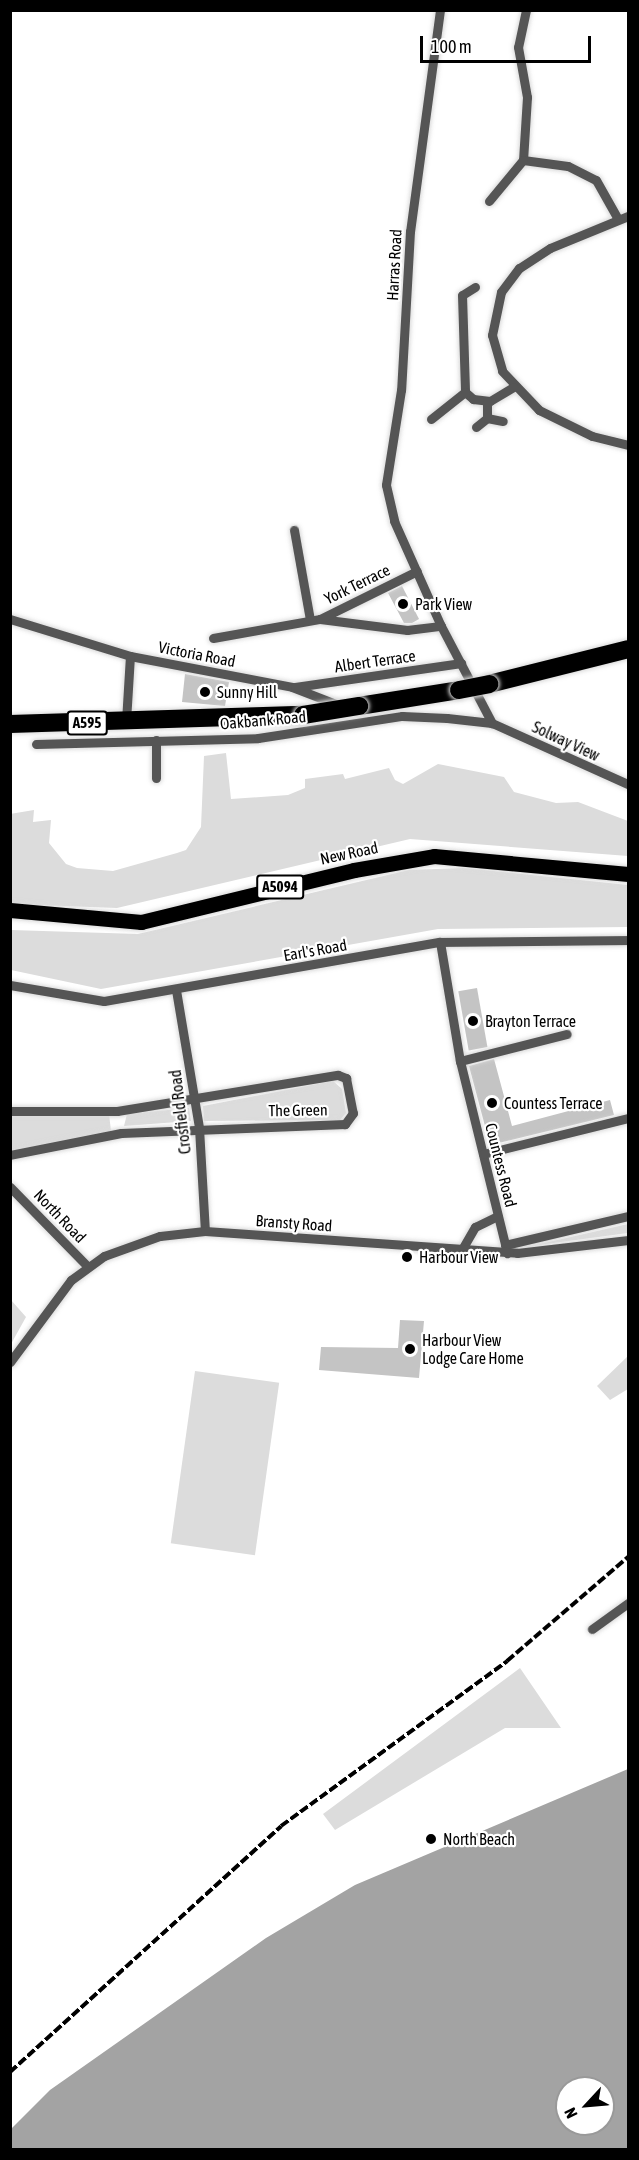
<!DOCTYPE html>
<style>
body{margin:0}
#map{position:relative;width:639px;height:2160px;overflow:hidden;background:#fff;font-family:"Asap Condensed",sans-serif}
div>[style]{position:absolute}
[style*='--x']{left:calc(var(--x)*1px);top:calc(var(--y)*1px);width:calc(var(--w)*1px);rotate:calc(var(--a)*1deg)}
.green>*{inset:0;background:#dcdcdc;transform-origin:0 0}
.water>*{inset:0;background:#a3a3a3}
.building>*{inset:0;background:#c4c4c4;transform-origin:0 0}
.roads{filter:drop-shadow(0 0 2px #dbdbdb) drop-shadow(0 0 2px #dbdbdb)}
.street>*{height:9px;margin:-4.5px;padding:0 4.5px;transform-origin:4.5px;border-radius:4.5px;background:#555}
.primary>*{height:15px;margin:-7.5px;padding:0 7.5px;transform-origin:7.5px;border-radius:7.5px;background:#000}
.highway>*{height:18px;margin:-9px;padding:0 9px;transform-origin:9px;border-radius:9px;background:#000}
.rail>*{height:4px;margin-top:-2px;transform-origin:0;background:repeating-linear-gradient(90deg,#000 0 9px,transparent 0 12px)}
.bridges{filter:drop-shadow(0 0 2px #dbdbdb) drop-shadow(0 0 2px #dbdbdb)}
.highway-bridge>*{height:18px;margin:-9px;padding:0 9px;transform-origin:9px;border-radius:9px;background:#000}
.dots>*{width:16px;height:16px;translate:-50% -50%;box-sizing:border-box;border:3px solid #fff;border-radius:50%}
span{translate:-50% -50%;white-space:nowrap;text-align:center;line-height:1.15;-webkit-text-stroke:4.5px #fff;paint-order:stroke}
.shield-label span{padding:2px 4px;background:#fff;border:2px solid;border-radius:4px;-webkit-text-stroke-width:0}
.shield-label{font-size:15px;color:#000;font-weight:700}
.street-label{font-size:16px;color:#000}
.poi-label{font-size:16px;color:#000}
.left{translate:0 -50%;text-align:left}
.frame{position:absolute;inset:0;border:12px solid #000;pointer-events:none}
.north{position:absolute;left:555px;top:2076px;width:60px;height:60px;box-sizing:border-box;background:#fff;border:2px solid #999;border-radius:50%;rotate:244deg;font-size:16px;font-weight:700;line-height:24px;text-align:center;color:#000}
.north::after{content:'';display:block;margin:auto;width:21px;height:27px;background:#000;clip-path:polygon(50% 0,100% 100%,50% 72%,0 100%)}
.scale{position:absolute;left:420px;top:36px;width:171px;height:27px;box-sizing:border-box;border:3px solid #000;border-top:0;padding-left:8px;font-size:18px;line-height:21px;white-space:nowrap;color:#000;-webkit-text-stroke:4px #fff;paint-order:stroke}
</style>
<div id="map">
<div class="green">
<i style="clip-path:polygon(226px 753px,231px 799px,288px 795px,305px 788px,305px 779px,343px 774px,345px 779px,389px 768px,395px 780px,403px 784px,438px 764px,504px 777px,514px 792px,556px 803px,578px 802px,628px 821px,628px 856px,410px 839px,117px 908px,11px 904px,10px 814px,34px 810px,33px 822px,51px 820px,49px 843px,66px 864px,77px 868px,113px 871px,177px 853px,186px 850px,201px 827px,204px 756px)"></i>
<i style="clip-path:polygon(464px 868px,628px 885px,628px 927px,438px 929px,101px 989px,11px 970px,11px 930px,138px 934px,409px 870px)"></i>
<i style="clip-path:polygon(333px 1081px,342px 1089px,346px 1113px,340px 1120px,204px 1121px,203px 1106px)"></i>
<i style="clip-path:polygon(189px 1108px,191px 1121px,124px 1126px,127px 1114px)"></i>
<i style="clip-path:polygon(109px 1114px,111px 1131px,11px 1151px,10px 1116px)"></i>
<i style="clip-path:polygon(628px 1224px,628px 1233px,531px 1246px)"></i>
<i style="clip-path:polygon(11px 1300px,26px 1317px,11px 1344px)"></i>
<i style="clip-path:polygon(628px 1356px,628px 1389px,610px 1400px,597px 1386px)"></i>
<i style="left:195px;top:1371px;width:85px;height:174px;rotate:8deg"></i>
<i style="clip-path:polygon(520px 1668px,561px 1728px,505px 1728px,335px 1830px,323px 1814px)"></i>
</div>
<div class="water">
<i style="clip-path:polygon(evenodd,628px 1769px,628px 2149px,11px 2149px,11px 2129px,50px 2090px,266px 1938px,355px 1885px,628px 1769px,567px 2088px,603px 2088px,603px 2124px,567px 2124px,567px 2088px)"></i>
</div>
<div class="building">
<i style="clip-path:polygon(402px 586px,419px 619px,412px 623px,404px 623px,388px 593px)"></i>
<i style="clip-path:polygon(185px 674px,229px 682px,225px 706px,182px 702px)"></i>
<i style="left:477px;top:988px;width:60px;height:19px;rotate:80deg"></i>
<i style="clip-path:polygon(494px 1059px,512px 1126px,610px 1100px,614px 1115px,490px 1145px,469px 1066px)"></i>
<i style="clip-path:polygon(400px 1320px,424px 1321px,419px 1378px,319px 1370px,321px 1347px,398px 1348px)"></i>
</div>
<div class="roads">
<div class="street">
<i style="--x:440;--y:10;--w:223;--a:97.7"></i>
<i style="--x:410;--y:231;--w:159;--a:93.2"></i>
<i style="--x:401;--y:390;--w:96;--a:99"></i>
<i style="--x:386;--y:485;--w:37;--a:77"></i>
<i style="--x:394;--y:521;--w:115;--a:65.9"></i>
<i style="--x:441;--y:626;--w:110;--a:62.3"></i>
<i style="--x:526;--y:10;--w:38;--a:102"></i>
<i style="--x:518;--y:47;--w:51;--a:79.8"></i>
<i style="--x:527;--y:97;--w:63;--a:93.6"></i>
<i style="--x:523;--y:160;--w:45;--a:7.6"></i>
<i style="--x:568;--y:166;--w:31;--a:27"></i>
<i style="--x:596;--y:180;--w:45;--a:60.6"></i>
<i style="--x:489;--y:201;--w:53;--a:-50.3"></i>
<i style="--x:628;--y:216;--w:84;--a:157.7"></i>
<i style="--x:550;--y:248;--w:37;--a:147"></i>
<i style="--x:519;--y:268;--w:30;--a:127"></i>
<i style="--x:501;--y:292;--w:44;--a:101.8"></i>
<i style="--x:492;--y:335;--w:37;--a:74"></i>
<i style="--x:502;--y:371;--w:54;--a:46.5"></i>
<i style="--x:539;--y:410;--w:59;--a:26.1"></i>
<i style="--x:592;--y:436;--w:37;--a:14"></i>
<i style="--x:475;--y:287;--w:15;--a:148"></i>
<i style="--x:462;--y:295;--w:97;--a:88.2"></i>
<i style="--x:465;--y:392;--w:11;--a:41"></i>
<i style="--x:473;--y:399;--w:17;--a:7"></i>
<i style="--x:490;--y:401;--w:27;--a:-31"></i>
<i style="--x:487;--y:418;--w:16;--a:11"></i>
<i style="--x:431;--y:419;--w:43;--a:-38.5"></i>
<i style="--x:476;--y:427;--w:14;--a:-39"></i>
<i style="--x:487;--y:418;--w:17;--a:-90"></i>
<i style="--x:294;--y:530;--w:91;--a:79.9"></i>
<i style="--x:10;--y:619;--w:126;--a:17.1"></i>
<i style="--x:130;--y:656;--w:165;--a:10.8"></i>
<i style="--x:292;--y:687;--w:53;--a:21.2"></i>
<i style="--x:320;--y:619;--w:88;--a:7.2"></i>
<i style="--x:407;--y:630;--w:34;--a:-7"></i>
<i style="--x:213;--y:638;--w:109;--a:-10.1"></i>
<i style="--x:320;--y:619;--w:108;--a:-26.3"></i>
<i style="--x:295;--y:687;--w:168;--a:-8.2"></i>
<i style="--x:126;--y:721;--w:65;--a:-86.5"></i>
<i style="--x:156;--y:740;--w:38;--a:90"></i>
<i style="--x:36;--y:744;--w:222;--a:-1.5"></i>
<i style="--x:258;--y:738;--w:146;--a:-8.7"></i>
<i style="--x:402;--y:716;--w:45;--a:2.5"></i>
<i style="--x:447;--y:718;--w:45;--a:6.3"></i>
<i style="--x:492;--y:723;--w:149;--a:24.2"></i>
<i style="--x:440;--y:942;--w:121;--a:80.5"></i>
<i style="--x:460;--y:1061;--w:198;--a:76.2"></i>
<i style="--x:10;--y:985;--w:95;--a:9.7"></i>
<i style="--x:104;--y:1001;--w:341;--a:-10"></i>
<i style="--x:440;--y:942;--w:188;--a:-0.6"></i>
<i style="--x:176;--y:990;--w:140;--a:80.5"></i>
<i style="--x:199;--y:1128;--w:103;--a:86.7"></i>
<i style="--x:460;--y:1061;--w:110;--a:-14.2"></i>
<i style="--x:10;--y:1111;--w:107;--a:0"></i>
<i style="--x:117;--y:1111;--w:224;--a:-9.3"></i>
<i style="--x:338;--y:1075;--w:9;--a:21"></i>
<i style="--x:346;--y:1078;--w:36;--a:79"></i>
<i style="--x:353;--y:1113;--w:14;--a:126"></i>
<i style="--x:345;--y:1124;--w:224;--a:177.7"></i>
<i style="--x:121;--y:1133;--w:113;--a:168.8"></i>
<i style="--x:483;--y:1154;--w:149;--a:-13.9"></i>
<i style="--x:10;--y:1187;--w:110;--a:45.7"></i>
<i style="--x:505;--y:1245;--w:126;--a:-13.3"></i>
<i style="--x:461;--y:1251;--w:28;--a:-60"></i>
<i style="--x:475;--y:1227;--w:25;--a:-26"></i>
<i style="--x:10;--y:1362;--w:102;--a:-53.4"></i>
<i style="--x:71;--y:1280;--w:41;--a:-36"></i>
<i style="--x:104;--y:1256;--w:59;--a:-19.7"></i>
<i style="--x:160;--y:1236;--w:45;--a:-6.3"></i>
<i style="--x:205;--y:1231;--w:313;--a:4"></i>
<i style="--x:517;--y:1253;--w:112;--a:-6.7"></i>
<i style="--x:592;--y:1629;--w:44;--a:-35.8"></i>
</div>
<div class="primary">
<i style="--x:10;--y:910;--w:132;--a:5.2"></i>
<i style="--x:141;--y:922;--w:219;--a:-13.7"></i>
<i style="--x:354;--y:870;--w:81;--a:-9.9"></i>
<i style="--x:434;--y:856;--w:195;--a:5.3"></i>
</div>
<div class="highway">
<i style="--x:489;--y:684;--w:143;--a:-14.1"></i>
<i style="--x:359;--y:706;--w:101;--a:-9.1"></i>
<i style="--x:10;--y:724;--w:293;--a:-1.8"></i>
</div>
</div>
<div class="rail">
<i style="--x:10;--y:2072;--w:366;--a:-42.2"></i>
<i style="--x:281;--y:1826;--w:280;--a:-36.1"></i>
<i style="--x:507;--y:1661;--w:160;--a:-40.7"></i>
</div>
<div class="bridges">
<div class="highway-bridge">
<i style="--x:459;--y:690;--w:31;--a:-11"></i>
<i style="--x:303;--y:715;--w:57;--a:-9.1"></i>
</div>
</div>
<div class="dots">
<i style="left:403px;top:604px;background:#000"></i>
<i style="left:205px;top:692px;background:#000"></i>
<i style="left:473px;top:1021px;background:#000"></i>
<i style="left:492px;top:1103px;background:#000"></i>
<i style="left:407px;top:1257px;background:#000"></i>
<i style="left:410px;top:1349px;background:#000"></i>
<i style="left:431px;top:1839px;background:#000"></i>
</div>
<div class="shield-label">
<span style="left:87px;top:723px">A595</span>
<span style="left:280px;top:887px">A5094</span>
</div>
<div class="street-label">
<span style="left:394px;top:265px;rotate:-87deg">Harras Road</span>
<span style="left:357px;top:584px;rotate:-26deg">York Terrace</span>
<span style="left:197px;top:654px;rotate:11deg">Victoria Road</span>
<span style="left:375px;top:661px;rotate:-8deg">Albert Terrace</span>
<span style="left:263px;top:720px;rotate:-5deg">Oakbank Road</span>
<span style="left:566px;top:741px;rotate:25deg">Solway View</span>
<span style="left:349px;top:853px;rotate:-12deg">New Road</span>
<span style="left:315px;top:950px;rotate:-10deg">Earl's Road</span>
<span style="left:298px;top:1110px;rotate:-1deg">The Green</span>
<span style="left:180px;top:1112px;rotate:-97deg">Crosfield Road</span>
<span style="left:501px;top:1165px;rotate:76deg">Countess Road</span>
<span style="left:60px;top:1216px;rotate:46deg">North Road</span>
<span style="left:294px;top:1223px;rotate:4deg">Bransty Road</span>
</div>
<div class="poi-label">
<span class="left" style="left:415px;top:604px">Park View</span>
<span class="left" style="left:217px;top:692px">Sunny Hill</span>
<span class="left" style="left:485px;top:1021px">Brayton Terrace</span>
<span class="left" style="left:504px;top:1103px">Countess Terrace</span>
<span class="left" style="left:419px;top:1257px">Harbour View</span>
<span class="left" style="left:422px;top:1349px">Harbour View<br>Lodge Care Home</span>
<span class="left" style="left:443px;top:1839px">North Beach</span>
</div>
<div class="frame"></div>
<div class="north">N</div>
<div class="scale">100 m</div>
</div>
